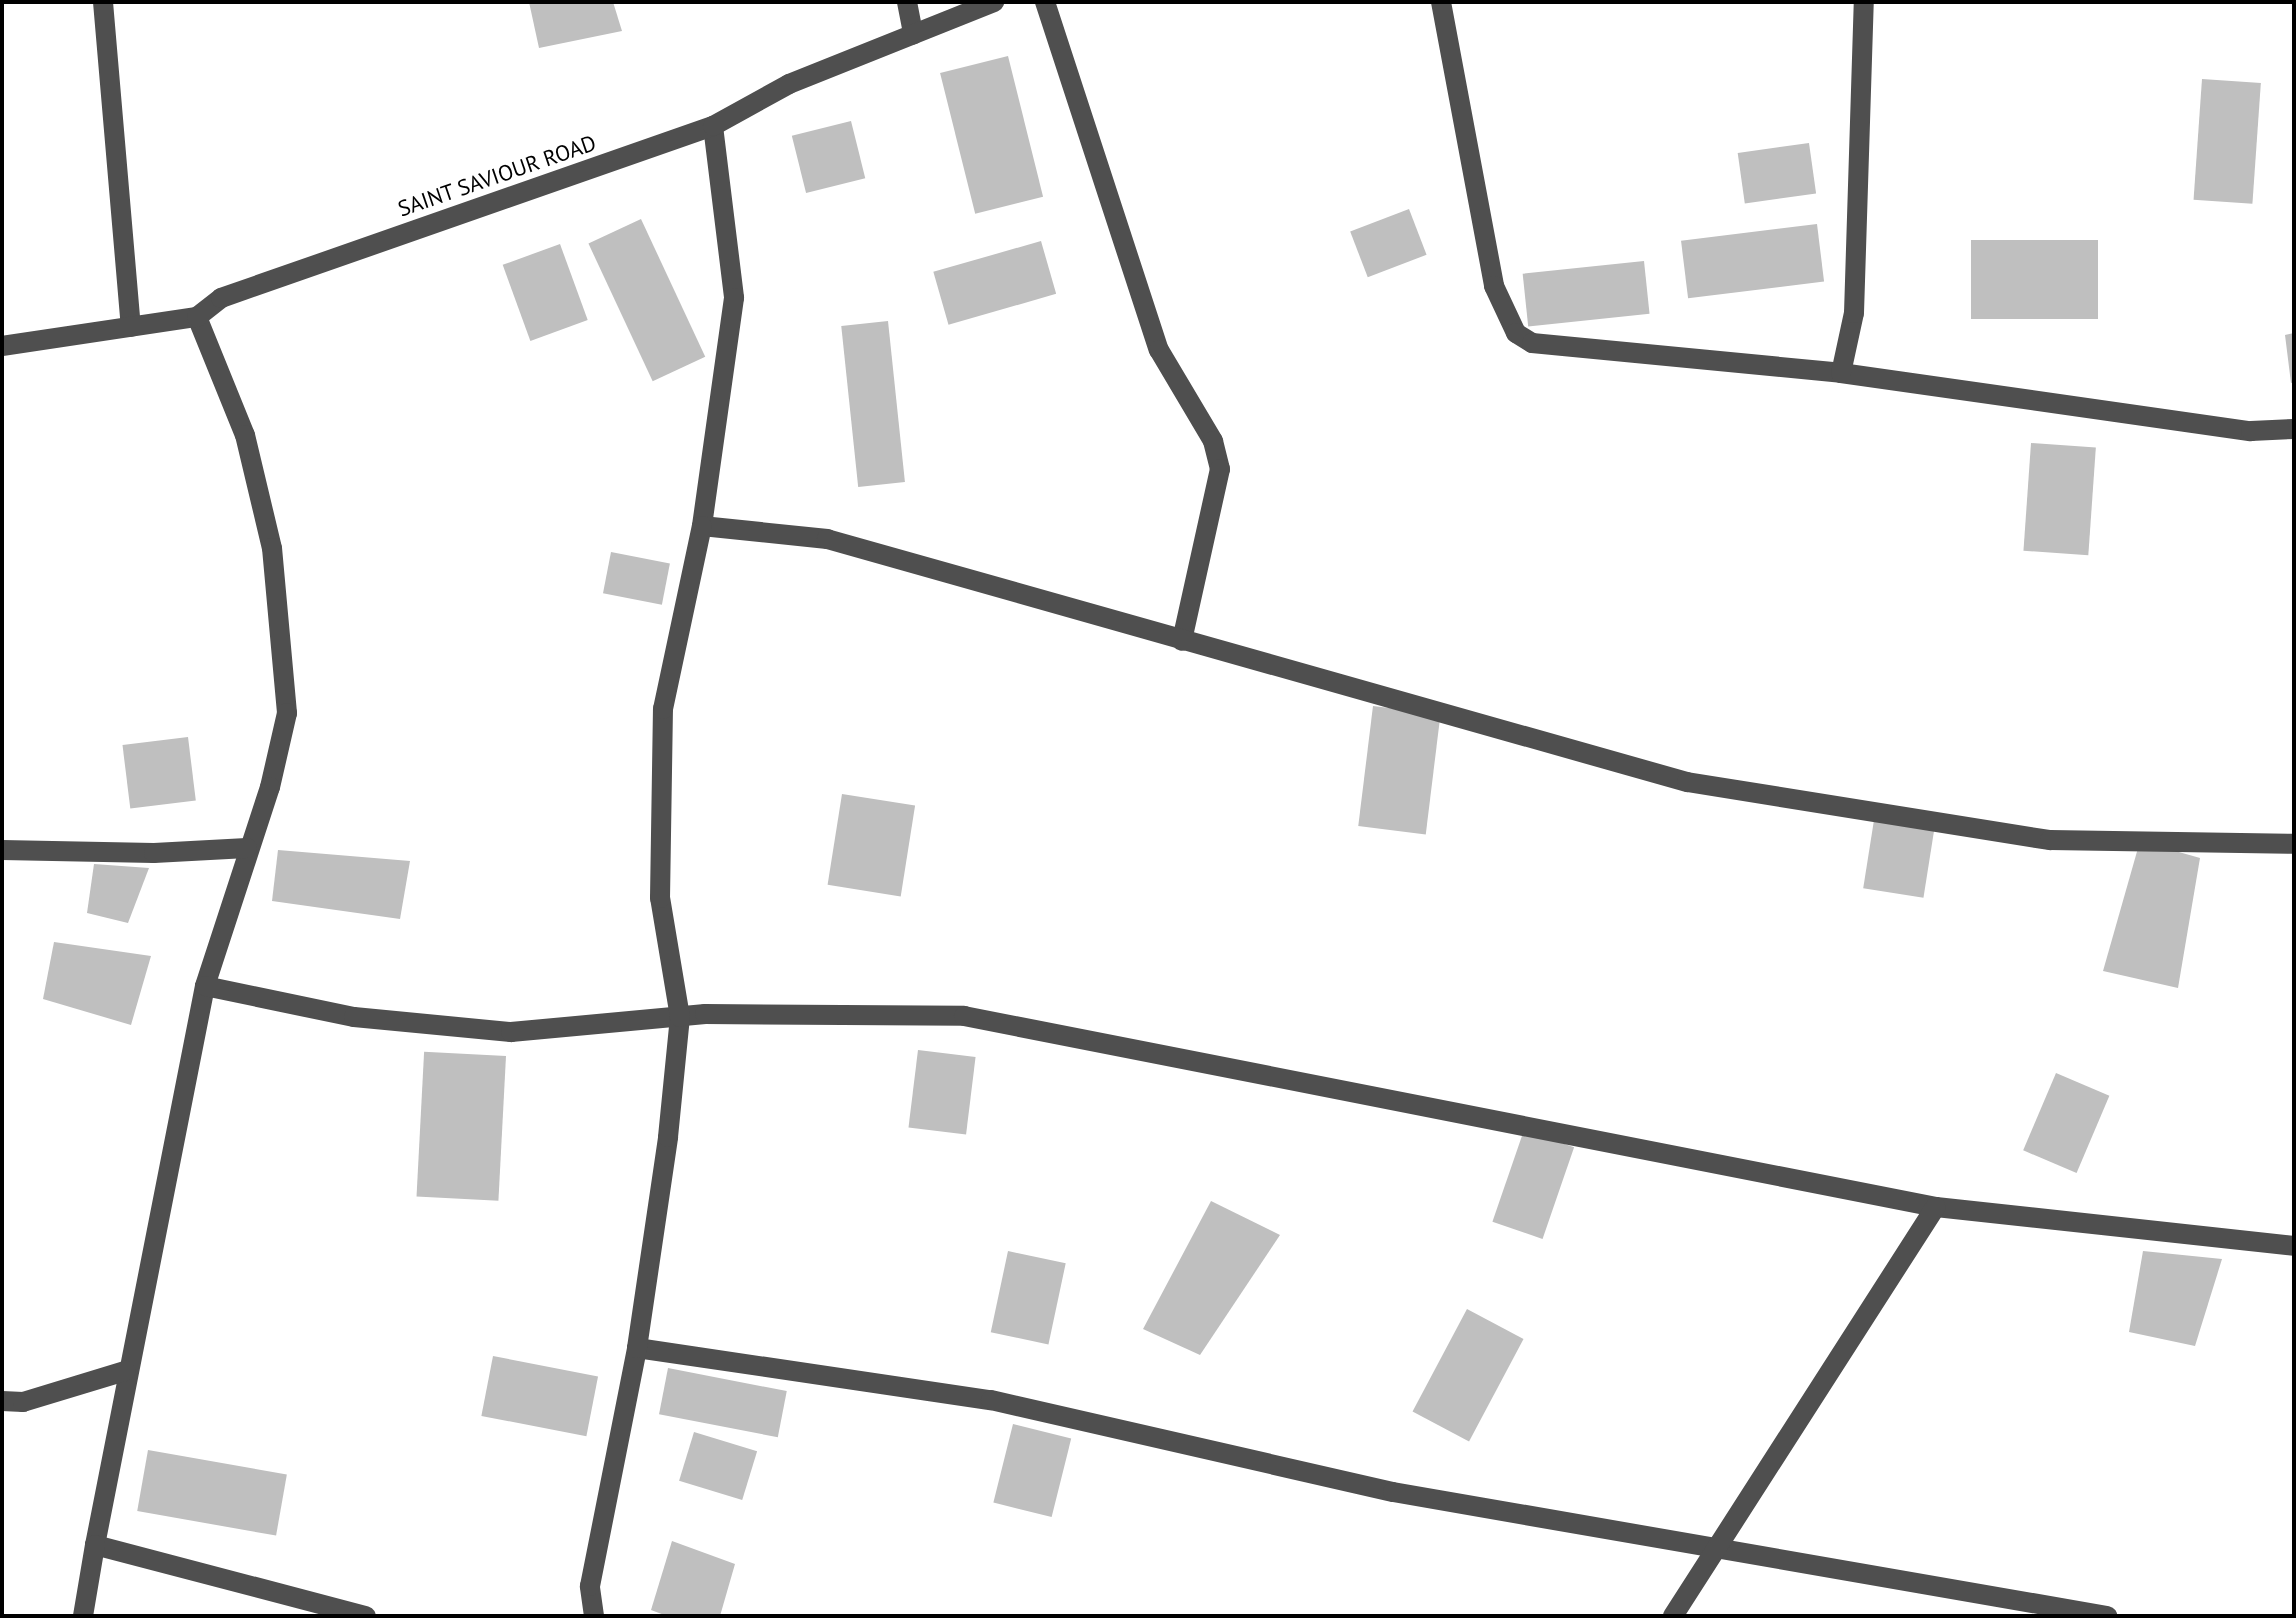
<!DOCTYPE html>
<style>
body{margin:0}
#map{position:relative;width:2296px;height:1618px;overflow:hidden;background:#fff;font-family:"PT Sans",sans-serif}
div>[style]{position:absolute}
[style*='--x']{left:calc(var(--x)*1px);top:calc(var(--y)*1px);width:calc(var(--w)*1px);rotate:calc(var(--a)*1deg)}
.building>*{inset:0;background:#bfbfbf;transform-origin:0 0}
.minor>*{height:20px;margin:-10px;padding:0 10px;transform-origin:10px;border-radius:10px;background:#4f4f4f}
span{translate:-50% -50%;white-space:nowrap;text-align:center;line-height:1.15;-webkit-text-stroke:6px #fff;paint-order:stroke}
.street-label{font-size:22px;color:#000}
.frame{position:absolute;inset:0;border:4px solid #000;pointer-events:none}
</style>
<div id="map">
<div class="building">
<i style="clip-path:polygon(529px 2px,613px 2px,622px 31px,539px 48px)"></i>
<i style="left:1008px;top:56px;width:145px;height:70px;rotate:76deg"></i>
<i style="left:2202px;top:79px;width:59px;height:121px;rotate:4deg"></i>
<i style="left:851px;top:121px;width:59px;height:61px;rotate:76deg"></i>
<i style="left:1809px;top:143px;width:51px;height:72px;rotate:82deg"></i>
<i style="left:1409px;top:209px;width:49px;height:63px;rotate:69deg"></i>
<i style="left:641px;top:219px;width:152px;height:58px;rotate:65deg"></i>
<i style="left:1817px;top:224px;width:58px;height:137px;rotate:83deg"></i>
<i style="left:1971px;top:240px;width:127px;height:79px"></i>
<i style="left:1041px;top:241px;width:55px;height:112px;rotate:74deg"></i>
<i style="left:560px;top:244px;width:81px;height:61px;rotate:70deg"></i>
<i style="left:1644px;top:261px;width:53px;height:122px;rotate:84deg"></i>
<i style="left:888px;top:321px;width:162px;height:47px;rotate:84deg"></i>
<i style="clip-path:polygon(2294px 333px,2294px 382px,2291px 383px,2285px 335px)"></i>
<i style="left:2031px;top:443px;width:65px;height:108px;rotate:4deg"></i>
<i style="left:611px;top:552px;width:60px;height:42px;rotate:11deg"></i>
<i style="left:1373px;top:706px;width:68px;height:121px;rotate:7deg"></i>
<i style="left:188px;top:737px;width:64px;height:66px;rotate:83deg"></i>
<i style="left:842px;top:794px;width:74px;height:92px;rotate:9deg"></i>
<i style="left:1874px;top:820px;width:61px;height:69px;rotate:9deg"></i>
<i style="clip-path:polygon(2140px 841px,2200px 858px,2178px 988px,2103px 971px)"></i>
<i style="clip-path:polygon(278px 850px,410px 861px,400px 919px,272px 901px)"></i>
<i style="clip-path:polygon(94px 864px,149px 868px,128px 923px,87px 913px)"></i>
<i style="clip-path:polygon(54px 942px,151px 956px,131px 1025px,43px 999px)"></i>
<i style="left:918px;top:1050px;width:58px;height:78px;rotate:7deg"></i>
<i style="left:506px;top:1056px;width:145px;height:82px;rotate:93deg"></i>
<i style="left:2056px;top:1073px;width:58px;height:84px;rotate:23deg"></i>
<i style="left:1524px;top:1130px;width:53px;height:97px;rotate:19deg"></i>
<i style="clip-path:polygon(1211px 1201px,1280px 1235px,1200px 1355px,1143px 1329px)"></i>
<i style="left:1008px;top:1251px;width:59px;height:83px;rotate:12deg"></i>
<i style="clip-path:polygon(2143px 1251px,2222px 1259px,2195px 1346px,2129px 1332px)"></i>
<i style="left:1467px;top:1309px;width:64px;height:116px;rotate:28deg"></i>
<i style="left:493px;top:1356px;width:107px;height:61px;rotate:11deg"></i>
<i style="left:668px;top:1368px;width:121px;height:47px;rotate:11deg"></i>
<i style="left:1013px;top:1424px;width:60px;height:81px;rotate:14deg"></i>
<i style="left:694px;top:1432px;width:66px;height:51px;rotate:17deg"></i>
<i style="left:148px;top:1450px;width:141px;height:62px;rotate:10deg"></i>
<i style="clip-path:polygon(672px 1541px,735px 1564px,720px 1616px,667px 1616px,651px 1610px)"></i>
</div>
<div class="minor">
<i style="--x:103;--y:2;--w:326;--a:85.1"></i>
<i style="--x:907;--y:2;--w:33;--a:79"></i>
<i style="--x:1045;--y:2;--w:366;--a:71.9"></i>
<i style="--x:1159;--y:350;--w:106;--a:59.3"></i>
<i style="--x:1213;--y:441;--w:29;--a:76"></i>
<i style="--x:1220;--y:469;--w:176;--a:102.5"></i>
<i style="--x:1441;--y:2;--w:289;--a:79.4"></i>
<i style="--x:1494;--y:286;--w:52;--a:64.9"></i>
<i style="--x:1516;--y:333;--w:19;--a:32"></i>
<i style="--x:1532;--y:343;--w:310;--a:5.5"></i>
<i style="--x:1841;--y:373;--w:414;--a:8.1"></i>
<i style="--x:2251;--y:431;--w:43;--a:-2.7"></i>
<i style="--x:713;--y:126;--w:173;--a:83"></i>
<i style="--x:734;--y:298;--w:230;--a:98"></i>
<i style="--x:702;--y:526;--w:126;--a:5.9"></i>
<i style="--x:827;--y:539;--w:894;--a:15.78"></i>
<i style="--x:1687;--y:782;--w:368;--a:9.1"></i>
<i style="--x:2050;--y:840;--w:244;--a:0.9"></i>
<i style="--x:197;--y:317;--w:127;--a:67.9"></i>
<i style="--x:245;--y:435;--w:116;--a:76.6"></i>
<i style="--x:272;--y:548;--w:166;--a:84.8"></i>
<i style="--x:287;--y:713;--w:76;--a:102.9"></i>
<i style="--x:270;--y:787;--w:209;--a:108.1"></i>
<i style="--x:205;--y:986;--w:570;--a:101.13"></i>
<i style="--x:95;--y:1545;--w:280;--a:14.7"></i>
<i style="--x:2;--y:346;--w:197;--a:-8.5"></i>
<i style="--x:197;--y:317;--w:31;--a:-38"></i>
<i style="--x:221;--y:298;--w:521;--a:-19.27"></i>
<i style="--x:713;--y:126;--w:87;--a:-28.9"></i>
<i style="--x:789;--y:84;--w:221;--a:-21.8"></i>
<i style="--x:1841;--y:373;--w:61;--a:-77.8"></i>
<i style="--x:1854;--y:313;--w:311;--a:-88.2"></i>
<i style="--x:2;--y:850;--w:152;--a:1.1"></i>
<i style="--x:154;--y:853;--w:93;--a:-3.1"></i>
<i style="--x:205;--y:986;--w:152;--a:11.8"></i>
<i style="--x:354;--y:1017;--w:158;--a:5.5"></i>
<i style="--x:511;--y:1032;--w:195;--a:-5.3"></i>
<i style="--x:705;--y:1014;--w:259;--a:0.4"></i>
<i style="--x:964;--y:1016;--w:991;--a:11.12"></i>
<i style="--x:1936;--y:1207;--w:360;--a:6.2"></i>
<i style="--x:637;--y:1348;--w:358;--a:8.4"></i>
<i style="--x:991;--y:1400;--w:412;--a:12.9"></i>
<i style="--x:1393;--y:1492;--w:725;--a:9.85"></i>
<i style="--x:2;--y:1401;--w:21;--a:3"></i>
<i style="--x:23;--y:1402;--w:107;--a:-16.9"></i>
<i style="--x:83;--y:1616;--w:72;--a:-80.4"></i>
<i style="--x:594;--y:1616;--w:30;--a:-98"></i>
<i style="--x:590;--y:1586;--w:243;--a:-78.8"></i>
<i style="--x:637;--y:1348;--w:213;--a:-81.6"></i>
<i style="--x:668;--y:1137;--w:121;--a:-84.3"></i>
<i style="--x:680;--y:1017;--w:121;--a:-99.5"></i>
<i style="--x:660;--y:898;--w:189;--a:-89.1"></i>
<i style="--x:663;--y:709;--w:187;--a:-78"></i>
<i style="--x:1673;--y:1616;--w:486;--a:-57.3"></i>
</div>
<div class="street-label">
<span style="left:497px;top:176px;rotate:-19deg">SAINT SAVIOUR ROAD</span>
</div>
<div class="frame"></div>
</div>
